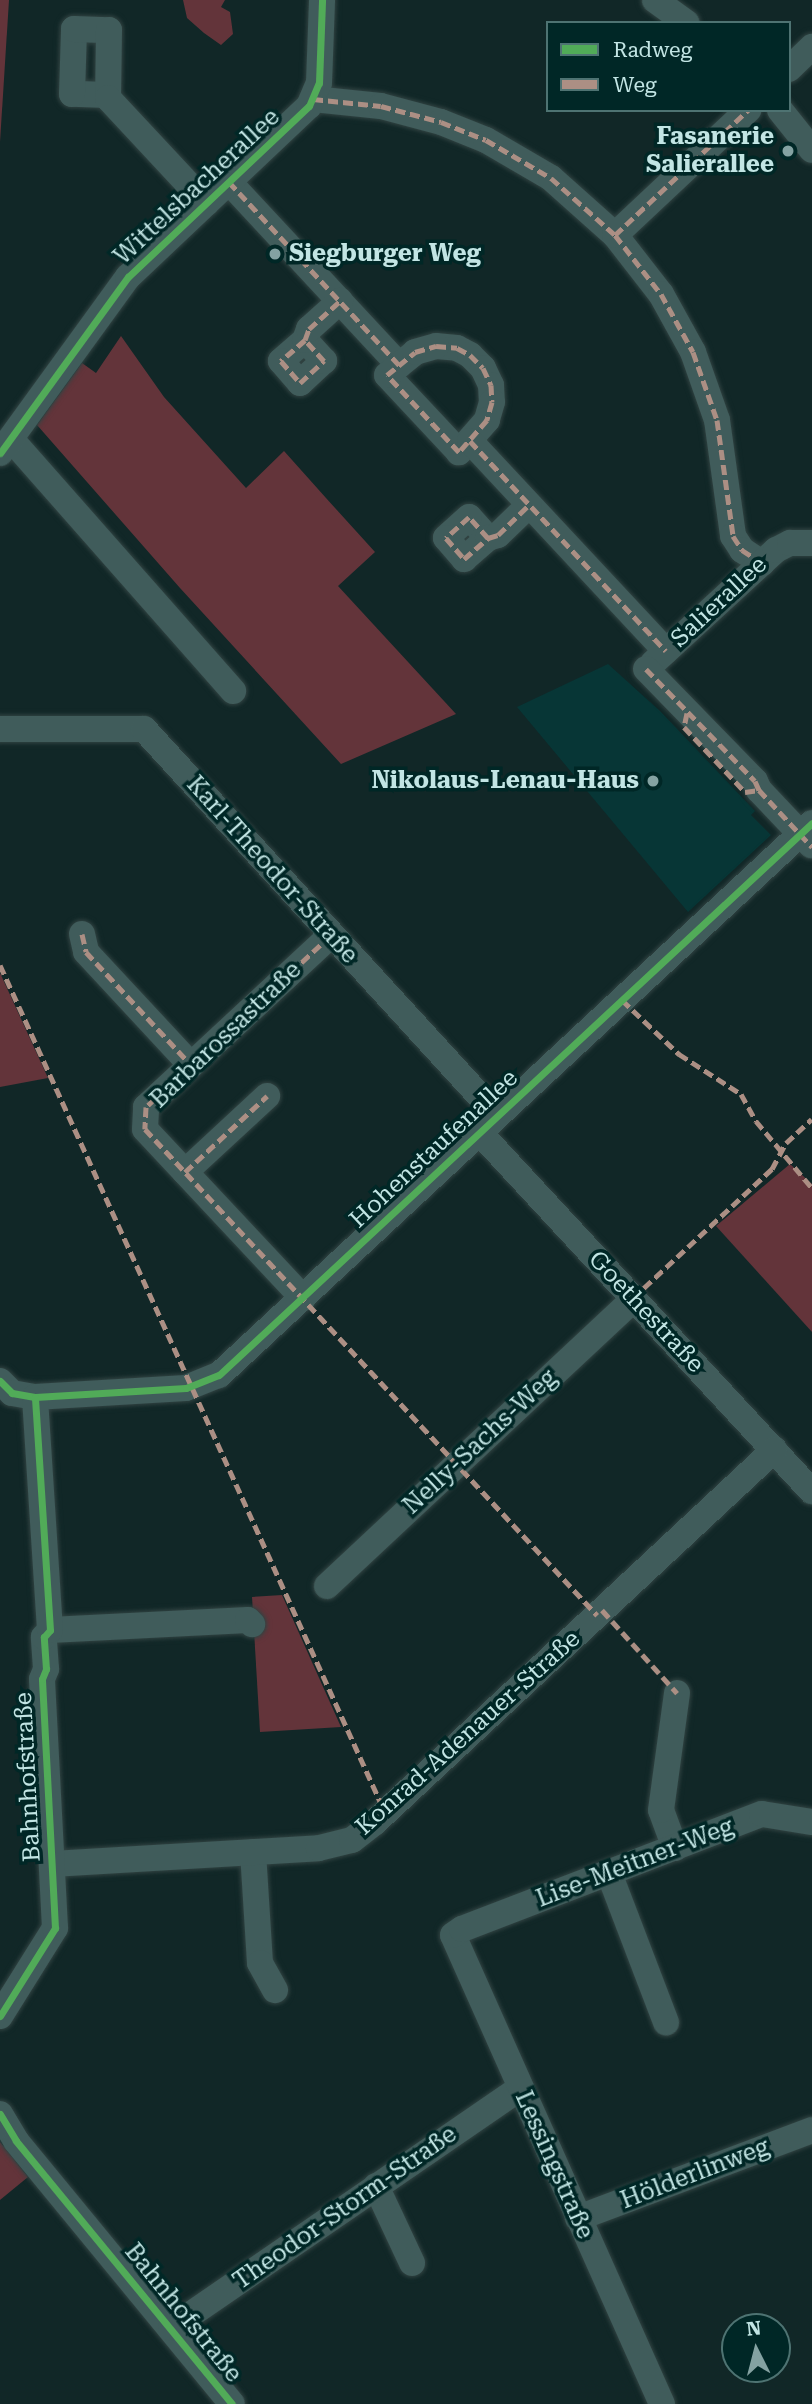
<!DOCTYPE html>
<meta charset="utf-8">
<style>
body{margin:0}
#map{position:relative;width:812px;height:2404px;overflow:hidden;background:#112727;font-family:"Roboto Serif",serif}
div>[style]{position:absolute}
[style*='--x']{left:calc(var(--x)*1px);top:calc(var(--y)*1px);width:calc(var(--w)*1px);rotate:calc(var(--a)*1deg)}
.built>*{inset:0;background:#073636}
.green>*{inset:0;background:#63343a}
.roads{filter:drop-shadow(0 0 2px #314342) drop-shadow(0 0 2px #314342)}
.minor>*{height:26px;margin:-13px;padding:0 13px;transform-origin:13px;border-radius:13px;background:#405c5b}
.quiet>*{height:5px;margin-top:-2.5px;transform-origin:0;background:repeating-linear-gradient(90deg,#ac8f84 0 10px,transparent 0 15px)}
.cycleway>*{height:7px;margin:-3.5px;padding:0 3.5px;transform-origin:3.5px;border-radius:3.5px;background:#51ab58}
.dots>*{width:19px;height:19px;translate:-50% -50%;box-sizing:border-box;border:4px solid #002726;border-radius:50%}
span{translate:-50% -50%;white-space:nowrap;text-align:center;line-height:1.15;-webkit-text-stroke:7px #002726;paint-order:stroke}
.poi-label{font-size:24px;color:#c2e5e4;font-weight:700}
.right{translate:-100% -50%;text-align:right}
.left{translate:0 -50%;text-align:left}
.street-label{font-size:24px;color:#c2e5e4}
.legend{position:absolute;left:546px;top:21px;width:245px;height:91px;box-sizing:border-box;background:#002726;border:2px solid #4e7372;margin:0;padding:9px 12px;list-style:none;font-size:21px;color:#c2e5e4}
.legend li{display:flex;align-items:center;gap:14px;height:35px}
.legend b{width:35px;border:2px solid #4e7372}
.north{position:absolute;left:721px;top:2313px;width:70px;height:70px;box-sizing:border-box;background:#002726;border:2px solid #4e7372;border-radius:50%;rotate:354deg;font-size:19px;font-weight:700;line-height:28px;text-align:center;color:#c2e5e4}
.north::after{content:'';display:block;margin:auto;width:24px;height:32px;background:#84a2a2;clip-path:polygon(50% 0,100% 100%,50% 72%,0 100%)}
</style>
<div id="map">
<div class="built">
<i style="clip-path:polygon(608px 664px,660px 711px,755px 811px,751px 815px,771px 835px,688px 912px,517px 707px)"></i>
</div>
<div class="green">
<i style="clip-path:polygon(0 0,9px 0,0 142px)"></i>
<i style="clip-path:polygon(183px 0,225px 0,221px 7px,230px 12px,233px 34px,221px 45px,204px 33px,187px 18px)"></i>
<i style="clip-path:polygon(121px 336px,164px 397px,246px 488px,284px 451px,326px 498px,375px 552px,338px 586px,456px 714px,341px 764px,180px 588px,37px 425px,82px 363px,96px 373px)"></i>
<i style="clip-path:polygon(0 973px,1px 975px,48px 1078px,0 1087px)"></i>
<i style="clip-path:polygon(790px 1164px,812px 1184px,812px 1332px,716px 1226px)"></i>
<i style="clip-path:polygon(282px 1595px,341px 1727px,260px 1732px,252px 1597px)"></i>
<i style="clip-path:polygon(0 2142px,28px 2177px,0 2200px)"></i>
</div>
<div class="roads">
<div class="minor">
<i style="--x:655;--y:0;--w:39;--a:36"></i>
<i style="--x:789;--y:69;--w:32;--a:-44"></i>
<i style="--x:107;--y:95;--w:35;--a:-178"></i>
<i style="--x:72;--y:94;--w:65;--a:-88.2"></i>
<i style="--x:74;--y:29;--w:35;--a:2"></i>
<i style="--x:109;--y:30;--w:68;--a:90.8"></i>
<i style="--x:108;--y:98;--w:144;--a:47"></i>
<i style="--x:313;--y:99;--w:68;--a:5.9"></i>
<i style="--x:381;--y:106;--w:62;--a:14.9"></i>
<i style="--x:441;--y:122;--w:48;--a:21.8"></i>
<i style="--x:486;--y:140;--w:75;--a:30.3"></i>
<i style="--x:551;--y:178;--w:86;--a:41.7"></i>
<i style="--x:615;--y:235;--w:75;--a:52.1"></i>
<i style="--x:661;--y:294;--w:66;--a:61.1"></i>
<i style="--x:693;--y:352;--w:72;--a:70.6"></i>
<i style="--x:717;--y:420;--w:117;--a:82.1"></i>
<i style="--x:733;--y:536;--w:17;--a:57"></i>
<i style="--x:742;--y:550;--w:24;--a:33"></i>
<i style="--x:780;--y:110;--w:51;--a:51.3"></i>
<i style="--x:229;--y:182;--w:250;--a:47.1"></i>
<i style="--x:615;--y:235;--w:183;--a:-43.2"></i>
<i style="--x:305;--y:340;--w:32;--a:139"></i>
<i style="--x:281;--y:361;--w:29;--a:49"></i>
<i style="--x:300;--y:383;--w:33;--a:-43"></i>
<i style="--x:324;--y:361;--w:28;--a:-132"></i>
<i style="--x:305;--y:340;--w:12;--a:-70"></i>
<i style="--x:309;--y:329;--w:42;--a:-42.1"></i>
<i style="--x:436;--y:346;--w:21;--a:5"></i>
<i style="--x:457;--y:348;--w:15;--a:28"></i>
<i style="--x:470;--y:355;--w:18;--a:45"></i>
<i style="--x:483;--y:368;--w:19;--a:65"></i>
<i style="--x:491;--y:385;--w:17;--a:87"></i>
<i style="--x:492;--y:402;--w:19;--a:106"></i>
<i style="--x:487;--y:420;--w:43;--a:131.2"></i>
<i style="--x:459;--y:452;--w:105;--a:-133.1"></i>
<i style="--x:387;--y:375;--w:36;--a:-39"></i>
<i style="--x:415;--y:352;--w:22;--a:-16"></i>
<i style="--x:11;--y:439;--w:336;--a:48.6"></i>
<i style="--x:470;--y:441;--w:287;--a:47"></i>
<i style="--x:0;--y:453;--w:218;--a:-54"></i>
<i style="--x:128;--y:277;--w:249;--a:-43.4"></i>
<i style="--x:309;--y:106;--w:25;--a:-67"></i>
<i style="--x:319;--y:83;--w:83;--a:-87.9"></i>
<i style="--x:488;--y:538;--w:28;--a:-132"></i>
<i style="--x:469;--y:517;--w:31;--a:138"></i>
<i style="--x:446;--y:538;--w:28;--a:49"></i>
<i style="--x:464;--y:559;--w:32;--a:-41"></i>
<i style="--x:488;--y:538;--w:10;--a:-17"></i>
<i style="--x:498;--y:535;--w:43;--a:-44.1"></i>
<i style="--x:653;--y:663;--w:167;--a:-42.6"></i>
<i style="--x:776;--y:550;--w:16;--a:-27"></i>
<i style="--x:790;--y:543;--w:22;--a:0"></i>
<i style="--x:646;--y:669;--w:156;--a:45.8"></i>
<i style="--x:755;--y:781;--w:10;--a:66"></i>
<i style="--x:759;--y:790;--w:76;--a:46.6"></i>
<i style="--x:0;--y:729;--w:144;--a:0"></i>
<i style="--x:144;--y:729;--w:524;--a:47.55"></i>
<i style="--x:82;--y:934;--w:18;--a:77"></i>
<i style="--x:86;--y:952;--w:154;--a:47.1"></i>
<i style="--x:480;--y:1133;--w:488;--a:47.2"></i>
<i style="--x:185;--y:1172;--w:112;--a:-42.8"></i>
<i style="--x:303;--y:1298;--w:231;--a:-133.1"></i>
<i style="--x:145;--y:1129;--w:22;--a:-87"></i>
<i style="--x:146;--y:1107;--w:253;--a:-42.9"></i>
<i style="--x:0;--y:1381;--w:17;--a:45"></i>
<i style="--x:12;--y:1393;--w:23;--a:10"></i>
<i style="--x:35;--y:1397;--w:151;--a:-3.4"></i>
<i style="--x:186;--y:1388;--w:35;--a:-22"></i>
<i style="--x:219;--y:1375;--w:810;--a:-42.95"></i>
<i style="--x:327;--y:1586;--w:420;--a:-43.1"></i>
<i style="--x:50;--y:1630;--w:198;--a:-2.9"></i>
<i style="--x:248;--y:1620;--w:6;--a:45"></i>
<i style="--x:675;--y:1848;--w:40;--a:-110.2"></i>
<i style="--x:661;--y:1810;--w:118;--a:-82.2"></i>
<i style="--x:253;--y:1852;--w:111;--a:86.4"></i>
<i style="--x:260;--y:1963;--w:31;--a:61"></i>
<i style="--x:52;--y:1864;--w:267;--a:-3.4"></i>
<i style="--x:319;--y:1848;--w:34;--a:-14"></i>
<i style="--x:352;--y:1840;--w:29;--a:-38"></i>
<i style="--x:375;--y:1822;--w:546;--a:-42.99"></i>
<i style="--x:609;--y:1873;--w:160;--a:69.1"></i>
<i style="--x:0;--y:2016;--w:104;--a:-58"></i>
<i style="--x:55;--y:1928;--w:249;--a:-93"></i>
<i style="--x:42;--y:1679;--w:11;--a:-68"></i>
<i style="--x:46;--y:1669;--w:32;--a:-94"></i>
<i style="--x:44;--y:1637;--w:9;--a:-49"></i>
<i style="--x:50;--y:1630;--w:233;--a:-93.7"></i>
<i style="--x:0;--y:2114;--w:31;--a:59"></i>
<i style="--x:16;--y:2141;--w:340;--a:50.6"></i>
<i style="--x:376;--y:2186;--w:85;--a:64.9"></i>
<i style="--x:578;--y:2218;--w:250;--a:-20.6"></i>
<i style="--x:171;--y:2328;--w:422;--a:-34.5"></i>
<i style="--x:662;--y:2404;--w:513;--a:-114.02"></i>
<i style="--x:453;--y:1935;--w:11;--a:-34"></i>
<i style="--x:462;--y:1929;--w:321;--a:-21"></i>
<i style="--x:762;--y:1814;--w:51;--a:9.1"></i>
</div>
</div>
<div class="quiet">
<i style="--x:313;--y:99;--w:68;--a:5.9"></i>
<i style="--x:381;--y:106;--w:62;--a:14.9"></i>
<i style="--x:441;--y:122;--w:48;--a:21.8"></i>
<i style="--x:486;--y:140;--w:75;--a:30.3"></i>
<i style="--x:551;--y:178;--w:86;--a:41.7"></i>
<i style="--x:615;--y:235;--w:75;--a:52.1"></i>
<i style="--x:661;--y:294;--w:66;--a:61.1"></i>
<i style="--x:693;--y:352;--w:72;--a:70.6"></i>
<i style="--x:717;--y:420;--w:117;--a:82.1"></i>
<i style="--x:733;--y:536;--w:17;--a:57"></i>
<i style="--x:742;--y:550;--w:24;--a:33"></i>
<i style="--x:229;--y:182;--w:250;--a:47.1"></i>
<i style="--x:615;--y:235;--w:183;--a:-43.2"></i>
<i style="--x:305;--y:340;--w:32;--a:139"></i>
<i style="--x:281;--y:361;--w:29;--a:49"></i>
<i style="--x:300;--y:383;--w:33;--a:-43"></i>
<i style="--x:324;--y:361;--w:28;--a:-132"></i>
<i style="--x:305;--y:340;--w:12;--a:-70"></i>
<i style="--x:309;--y:329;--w:42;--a:-42.1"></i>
<i style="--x:436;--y:346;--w:21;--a:5"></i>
<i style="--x:457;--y:348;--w:15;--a:28"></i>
<i style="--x:470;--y:355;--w:18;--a:45"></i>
<i style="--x:483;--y:368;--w:19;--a:65"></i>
<i style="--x:491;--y:385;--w:17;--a:87"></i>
<i style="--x:492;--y:402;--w:19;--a:106"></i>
<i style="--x:487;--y:420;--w:43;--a:131.2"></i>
<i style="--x:459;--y:452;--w:105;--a:-133.1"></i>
<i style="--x:387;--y:375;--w:36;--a:-39"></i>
<i style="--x:415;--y:352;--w:22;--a:-16"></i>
<i style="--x:470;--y:441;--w:287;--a:47"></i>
<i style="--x:488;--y:538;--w:28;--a:-132"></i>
<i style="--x:469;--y:517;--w:31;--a:138"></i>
<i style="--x:446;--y:538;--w:28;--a:49"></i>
<i style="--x:464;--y:559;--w:32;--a:-41"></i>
<i style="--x:488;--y:538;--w:10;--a:-17"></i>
<i style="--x:498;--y:535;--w:43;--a:-44.1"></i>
<i style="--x:646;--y:669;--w:156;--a:45.8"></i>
<i style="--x:755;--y:781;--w:10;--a:66"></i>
<i style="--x:759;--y:790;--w:78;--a:47.1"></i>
<i style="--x:687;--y:713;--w:14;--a:102"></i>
<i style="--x:684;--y:727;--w:89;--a:46.8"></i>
<i style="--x:745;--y:792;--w:14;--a:-8"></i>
<i style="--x:82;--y:934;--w:18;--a:77"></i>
<i style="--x:86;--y:952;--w:154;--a:47.1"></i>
<i style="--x:331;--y:935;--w:253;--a:137.1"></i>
<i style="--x:146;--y:1107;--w:22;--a:93"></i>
<i style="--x:145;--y:1129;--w:664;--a:47.08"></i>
<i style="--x:0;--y:965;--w:930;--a:65.56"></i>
<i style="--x:622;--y:1000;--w:79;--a:43.5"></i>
<i style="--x:679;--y:1054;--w:74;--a:32.8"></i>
<i style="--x:741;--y:1094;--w:31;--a:61"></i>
<i style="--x:756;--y:1121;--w:87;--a:50.1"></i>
<i style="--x:185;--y:1172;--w:112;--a:-42.8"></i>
<i style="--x:633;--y:1298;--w:190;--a:-42.9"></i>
<i style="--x:772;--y:1169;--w:30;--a:-62"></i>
<i style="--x:786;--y:1143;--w:35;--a:-43"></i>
<i style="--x:602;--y:1610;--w:112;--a:47.9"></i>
</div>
<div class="cycleway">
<i style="--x:0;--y:453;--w:218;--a:-54"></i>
<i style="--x:128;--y:277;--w:249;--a:-43.4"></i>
<i style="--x:309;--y:106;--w:25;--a:-67"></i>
<i style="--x:319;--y:83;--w:83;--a:-87.9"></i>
<i style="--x:0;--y:1381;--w:17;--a:45"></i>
<i style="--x:12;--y:1393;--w:23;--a:10"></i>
<i style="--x:35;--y:1397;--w:151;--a:-3.4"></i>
<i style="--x:186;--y:1388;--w:35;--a:-22"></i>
<i style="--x:219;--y:1375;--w:810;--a:-42.95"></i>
<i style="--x:0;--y:2016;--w:104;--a:-58"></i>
<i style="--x:55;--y:1928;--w:249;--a:-93"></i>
<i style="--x:42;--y:1679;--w:11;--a:-68"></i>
<i style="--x:46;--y:1669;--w:32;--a:-94"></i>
<i style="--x:44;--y:1637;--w:9;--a:-49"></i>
<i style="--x:50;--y:1630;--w:233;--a:-93.7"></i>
<i style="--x:0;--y:2114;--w:31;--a:59"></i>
<i style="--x:16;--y:2141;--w:340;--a:50.6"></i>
</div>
<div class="dots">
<i style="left:788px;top:151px;background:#84a2a2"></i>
<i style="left:275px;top:254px;background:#84a2a2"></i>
<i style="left:653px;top:781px;background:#84a2a2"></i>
</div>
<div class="poi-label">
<span class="right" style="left:774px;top:151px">Fasanerie<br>Salierallee</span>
<span class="left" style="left:289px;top:254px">Siegburger Weg</span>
<span class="right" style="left:639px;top:781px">Nikolaus-Lenau-Haus</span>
</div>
<div class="street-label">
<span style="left:197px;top:187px;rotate:-43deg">Wittelsbacherallee</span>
<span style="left:719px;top:602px;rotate:-43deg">Salierallee</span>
<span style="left:272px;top:870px;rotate:48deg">Karl-Theodor-Straße</span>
<span style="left:226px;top:1035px;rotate:-44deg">Barbarossastraße</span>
<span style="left:434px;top:1149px;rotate:-43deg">Hohenstaufenallee</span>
<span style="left:646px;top:1312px;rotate:47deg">Goethestraße</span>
<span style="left:480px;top:1442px;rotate:-43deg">Nelly-Sachs-Weg</span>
<span style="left:468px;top:1733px;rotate:-42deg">Konrad-Adenauer-Straße</span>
<span style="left:28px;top:1777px;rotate:-93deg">Bahnhofstraße</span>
<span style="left:635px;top:1863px;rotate:-21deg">Lise-Meitner-Weg</span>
<span style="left:554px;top:2165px;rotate:66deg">Lessingstraße</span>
<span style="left:695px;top:2174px;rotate:-21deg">Hölderlinweg</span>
<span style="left:345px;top:2208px;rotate:-35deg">Theodor-Storm-Straße</span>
<span style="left:183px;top:2313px;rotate:51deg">Bahnhofstraße</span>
</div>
<ul class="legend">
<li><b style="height:9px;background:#51ab58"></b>Radweg</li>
<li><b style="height:9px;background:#ac8f84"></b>Weg</li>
</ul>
<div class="north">N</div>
</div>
